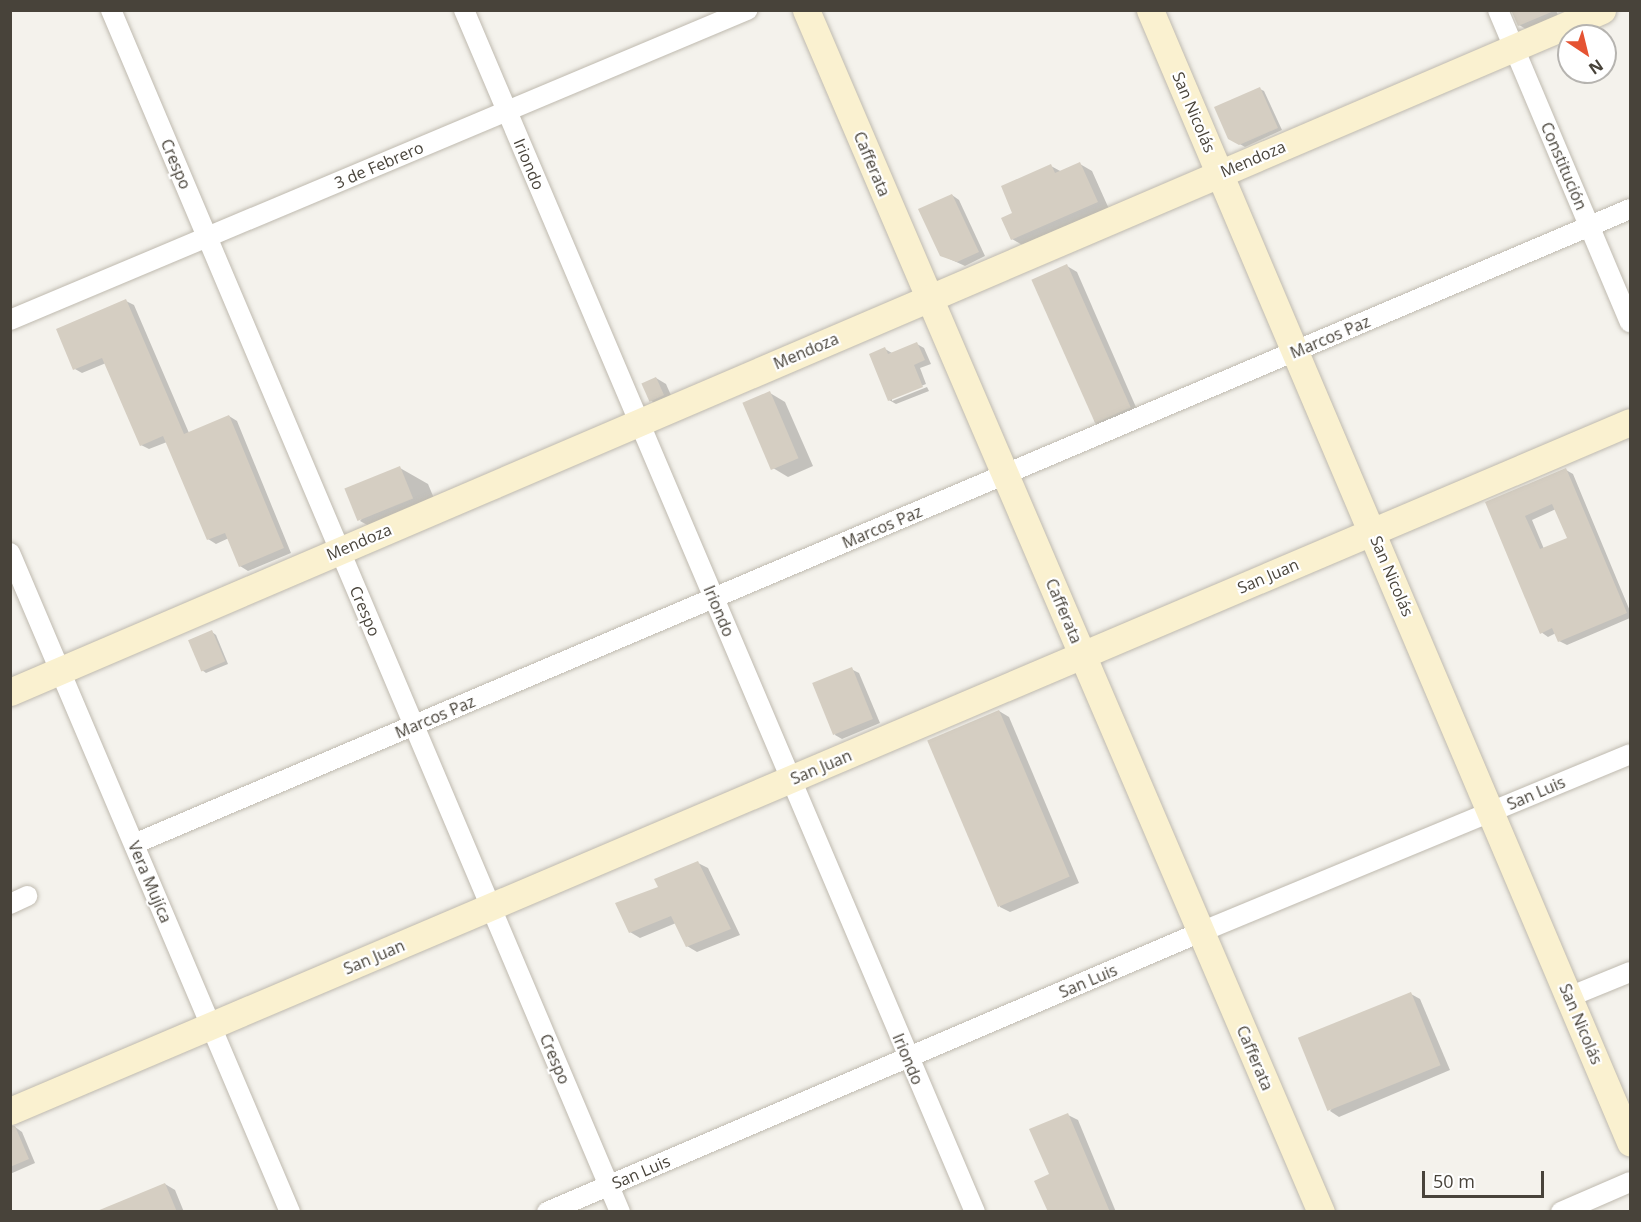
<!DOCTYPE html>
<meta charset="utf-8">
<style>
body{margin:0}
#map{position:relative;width:1641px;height:1222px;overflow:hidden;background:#f4f2ec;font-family:"Open Sans",sans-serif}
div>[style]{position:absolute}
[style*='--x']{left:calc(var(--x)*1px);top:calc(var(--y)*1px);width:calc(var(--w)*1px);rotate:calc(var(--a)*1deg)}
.shadow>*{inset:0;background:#0003}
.building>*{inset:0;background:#d5cec2;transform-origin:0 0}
.roads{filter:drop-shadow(0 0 2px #bfbaaf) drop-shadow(0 0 2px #bfbaaf)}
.street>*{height:20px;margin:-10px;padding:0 10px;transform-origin:10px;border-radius:10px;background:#fff}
.secondary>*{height:27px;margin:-13.5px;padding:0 13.5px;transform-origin:13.5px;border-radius:13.5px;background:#faf1d0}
span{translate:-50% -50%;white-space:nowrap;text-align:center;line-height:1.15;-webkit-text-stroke:4.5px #fff;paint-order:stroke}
.street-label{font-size:16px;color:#48433a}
.frame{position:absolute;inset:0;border:12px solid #48433a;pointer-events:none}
.north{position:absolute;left:1557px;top:24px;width:60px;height:60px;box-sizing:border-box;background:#fff;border:2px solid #b6b4b0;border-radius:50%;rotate:145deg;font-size:16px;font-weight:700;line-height:24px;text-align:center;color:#48433a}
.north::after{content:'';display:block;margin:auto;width:21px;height:27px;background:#e55332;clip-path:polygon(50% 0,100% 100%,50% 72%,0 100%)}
.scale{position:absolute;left:1422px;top:1171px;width:122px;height:27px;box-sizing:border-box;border:3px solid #48433a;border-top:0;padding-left:8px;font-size:18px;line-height:21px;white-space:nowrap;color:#48433a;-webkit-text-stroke:4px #fff;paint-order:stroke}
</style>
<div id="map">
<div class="shadow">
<i style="clip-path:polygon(1513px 10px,1556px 10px,1558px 16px,1526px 29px,1519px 25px)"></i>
<i style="clip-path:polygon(1260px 89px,1264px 91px,1282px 130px,1245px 147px,1229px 138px)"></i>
<i style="clip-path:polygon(1080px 164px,1092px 171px,1109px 209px,1024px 246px,1012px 239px,1014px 214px,1051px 166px,1062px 172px)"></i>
<i style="clip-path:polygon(952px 195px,959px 200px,985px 256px,965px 266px,941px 255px)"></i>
<i style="clip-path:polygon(1067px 266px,1077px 272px,1139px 414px,1105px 428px,1095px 423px)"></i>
<i style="clip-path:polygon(126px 301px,134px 305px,189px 433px,229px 416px,237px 421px,291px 553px,248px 571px,240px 566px,229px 538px,216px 544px,208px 539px,167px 442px,149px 449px,141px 445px,106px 363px,82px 373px,75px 369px)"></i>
<i style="clip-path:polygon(917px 344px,924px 348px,931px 364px,920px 368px,926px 384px,892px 398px,892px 401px,927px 387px,929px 391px,896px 404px,889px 400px,885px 349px,892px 353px)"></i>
<i style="clip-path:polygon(656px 378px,666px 384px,673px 400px,659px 406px,650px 400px)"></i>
<i style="clip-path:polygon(770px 393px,785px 402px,813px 466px,788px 477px,773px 468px)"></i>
<i style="clip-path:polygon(400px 468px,428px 484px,441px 515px,389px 537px,360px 521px)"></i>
<i style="clip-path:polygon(evenodd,1566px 470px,1573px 474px,1630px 611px,1630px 618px,1567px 645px,1559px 641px,1556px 633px,1548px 637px,1541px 632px,1487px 503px,1566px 470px,1556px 509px,1569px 538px,1544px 549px,1532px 520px,1556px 509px)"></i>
<i style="clip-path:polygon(212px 632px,216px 635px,228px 664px,206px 673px,202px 670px)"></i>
<i style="clip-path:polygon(851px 669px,859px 673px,880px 723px,842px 739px,835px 735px)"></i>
<i style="clip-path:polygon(999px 711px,1009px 717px,1079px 883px,1010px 912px,1000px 907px)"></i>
<i style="clip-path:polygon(698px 863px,708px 868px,740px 935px,697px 952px,687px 946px,676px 923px,640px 938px,630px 932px,660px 887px)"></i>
<i style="clip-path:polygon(1411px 994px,1420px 999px,1450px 1070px,1339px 1117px,1330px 1111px)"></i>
<i style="clip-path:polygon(1068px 1115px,1078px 1120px,1116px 1212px,1049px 1212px,1051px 1175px)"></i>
<i style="clip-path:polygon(15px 1127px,22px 1132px,35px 1163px,10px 1174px,10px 1129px)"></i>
<i style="clip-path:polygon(165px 1184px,175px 1190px,184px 1212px,101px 1212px)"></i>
</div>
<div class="building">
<i style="clip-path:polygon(1511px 10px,1554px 10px,1554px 11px,1518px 26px)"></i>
<i style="clip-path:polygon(1260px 87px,1278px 128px,1239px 145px,1228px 139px,1214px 107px)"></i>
<i style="clip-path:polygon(1080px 162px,1098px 202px,1011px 240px,1001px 218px,1012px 213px,1001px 186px,1051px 164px,1055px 173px)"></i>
<i style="clip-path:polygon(952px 194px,979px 252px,957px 262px,940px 256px,918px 209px)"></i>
<i style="left:1067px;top:264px;width:157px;height:39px;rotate:66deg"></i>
<i style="clip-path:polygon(126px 299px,184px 434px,229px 415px,284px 548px,239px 567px,225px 533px,207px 540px,163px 436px,140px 446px,102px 358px,73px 370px,56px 329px)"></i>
<i style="clip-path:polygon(917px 342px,925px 360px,914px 365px,923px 387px,888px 401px,869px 354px,885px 347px,888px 354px)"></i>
<i style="left:656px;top:377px;width:20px;height:16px;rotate:66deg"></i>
<i style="left:770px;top:391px;width:73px;height:30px;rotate:67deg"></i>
<i style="left:400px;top:466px;width:35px;height:60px;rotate:68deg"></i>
<i style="clip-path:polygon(evenodd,1566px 468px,1627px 613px,1558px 642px,1552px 628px,1540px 634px,1485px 502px,1566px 468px,1552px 504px,1567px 538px,1540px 549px,1525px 516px,1552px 504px)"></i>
<i style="left:212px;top:630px;width:34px;height:26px;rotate:67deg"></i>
<i style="left:852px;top:667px;width:56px;height:43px;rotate:68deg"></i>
<i style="left:999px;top:710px;width:181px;height:78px;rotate:67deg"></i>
<i style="clip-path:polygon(698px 861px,731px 929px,686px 947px,671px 916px,629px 933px,615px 903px,658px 887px,654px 879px)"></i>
<i style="left:1411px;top:992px;width:79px;height:122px;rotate:68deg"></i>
<i style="clip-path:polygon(1068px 1113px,1110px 1212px,1048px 1212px,1034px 1181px,1049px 1174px,1029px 1129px)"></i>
<i style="clip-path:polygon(10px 1126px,15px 1126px,29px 1159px,10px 1167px)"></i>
<i style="clip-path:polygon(165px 1183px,177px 1212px,97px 1212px,97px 1211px)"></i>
</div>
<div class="roads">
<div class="street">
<i style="--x:111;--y:10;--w:1305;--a:67.05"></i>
<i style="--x:464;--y:10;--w:1306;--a:66.97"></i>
<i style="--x:1498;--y:10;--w:339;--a:67.1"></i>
<i style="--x:10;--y:320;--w:800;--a:-22.81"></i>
<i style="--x:10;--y:553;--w:716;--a:66.98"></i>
<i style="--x:134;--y:844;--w:1625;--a:-23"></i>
<i style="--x:10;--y:904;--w:19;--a:-25"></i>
<i style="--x:1569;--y:997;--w:66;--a:-22.3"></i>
<i style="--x:547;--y:1212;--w:711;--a:-23.18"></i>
<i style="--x:1201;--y:932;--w:464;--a:-22.5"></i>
<i style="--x:1561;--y:1212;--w:75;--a:-23.5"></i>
</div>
<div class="secondary">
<i style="--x:806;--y:10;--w:1308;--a:66.81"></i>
<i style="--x:1150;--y:10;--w:1230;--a:67.02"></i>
<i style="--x:10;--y:692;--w:1732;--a:-23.19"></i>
<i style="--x:10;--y:1111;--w:1760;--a:-23.04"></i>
</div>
</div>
<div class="street-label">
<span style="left:1194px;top:112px;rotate:67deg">San Nicolás</span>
<span style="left:1253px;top:159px;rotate:-23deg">Mendoza</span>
<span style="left:176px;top:164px;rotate:67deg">Crespo</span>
<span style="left:529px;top:164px;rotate:67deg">Iriondo</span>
<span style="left:872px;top:164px;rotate:67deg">Cafferata</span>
<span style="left:379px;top:165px;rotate:-23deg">3 de Febrero</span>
<span style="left:1564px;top:166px;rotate:67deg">Constitución</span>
<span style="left:1330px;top:337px;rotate:-23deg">Marcos Paz</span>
<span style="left:806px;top:351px;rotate:-23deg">Mendoza</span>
<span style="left:882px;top:527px;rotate:-23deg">Marcos Paz</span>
<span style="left:359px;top:542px;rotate:-23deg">Mendoza</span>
<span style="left:1268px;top:576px;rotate:-23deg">San Juan</span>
<span style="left:1392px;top:576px;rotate:67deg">San Nicolás</span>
<span style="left:365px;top:611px;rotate:67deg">Crespo</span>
<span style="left:719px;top:611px;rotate:67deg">Iriondo</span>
<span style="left:1064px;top:611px;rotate:67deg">Cafferata</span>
<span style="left:435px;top:717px;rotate:-23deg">Marcos Paz</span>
<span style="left:821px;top:767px;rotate:-23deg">San Juan</span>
<span style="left:1536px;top:793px;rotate:-23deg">San Luis</span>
<span style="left:150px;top:882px;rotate:67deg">Vera Mujíca</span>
<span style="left:374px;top:957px;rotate:-23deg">San Juan</span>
<span style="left:1088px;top:981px;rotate:-23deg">San Luis</span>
<span style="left:1581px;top:1024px;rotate:67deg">San Nicolás</span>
<span style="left:1255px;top:1058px;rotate:67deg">Cafferata</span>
<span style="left:555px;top:1059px;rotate:67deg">Crespo</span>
<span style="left:908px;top:1059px;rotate:67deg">Iriondo</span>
<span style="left:641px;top:1172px;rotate:-23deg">San Luis</span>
</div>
<div class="frame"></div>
<div class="north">N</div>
<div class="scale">50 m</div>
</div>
